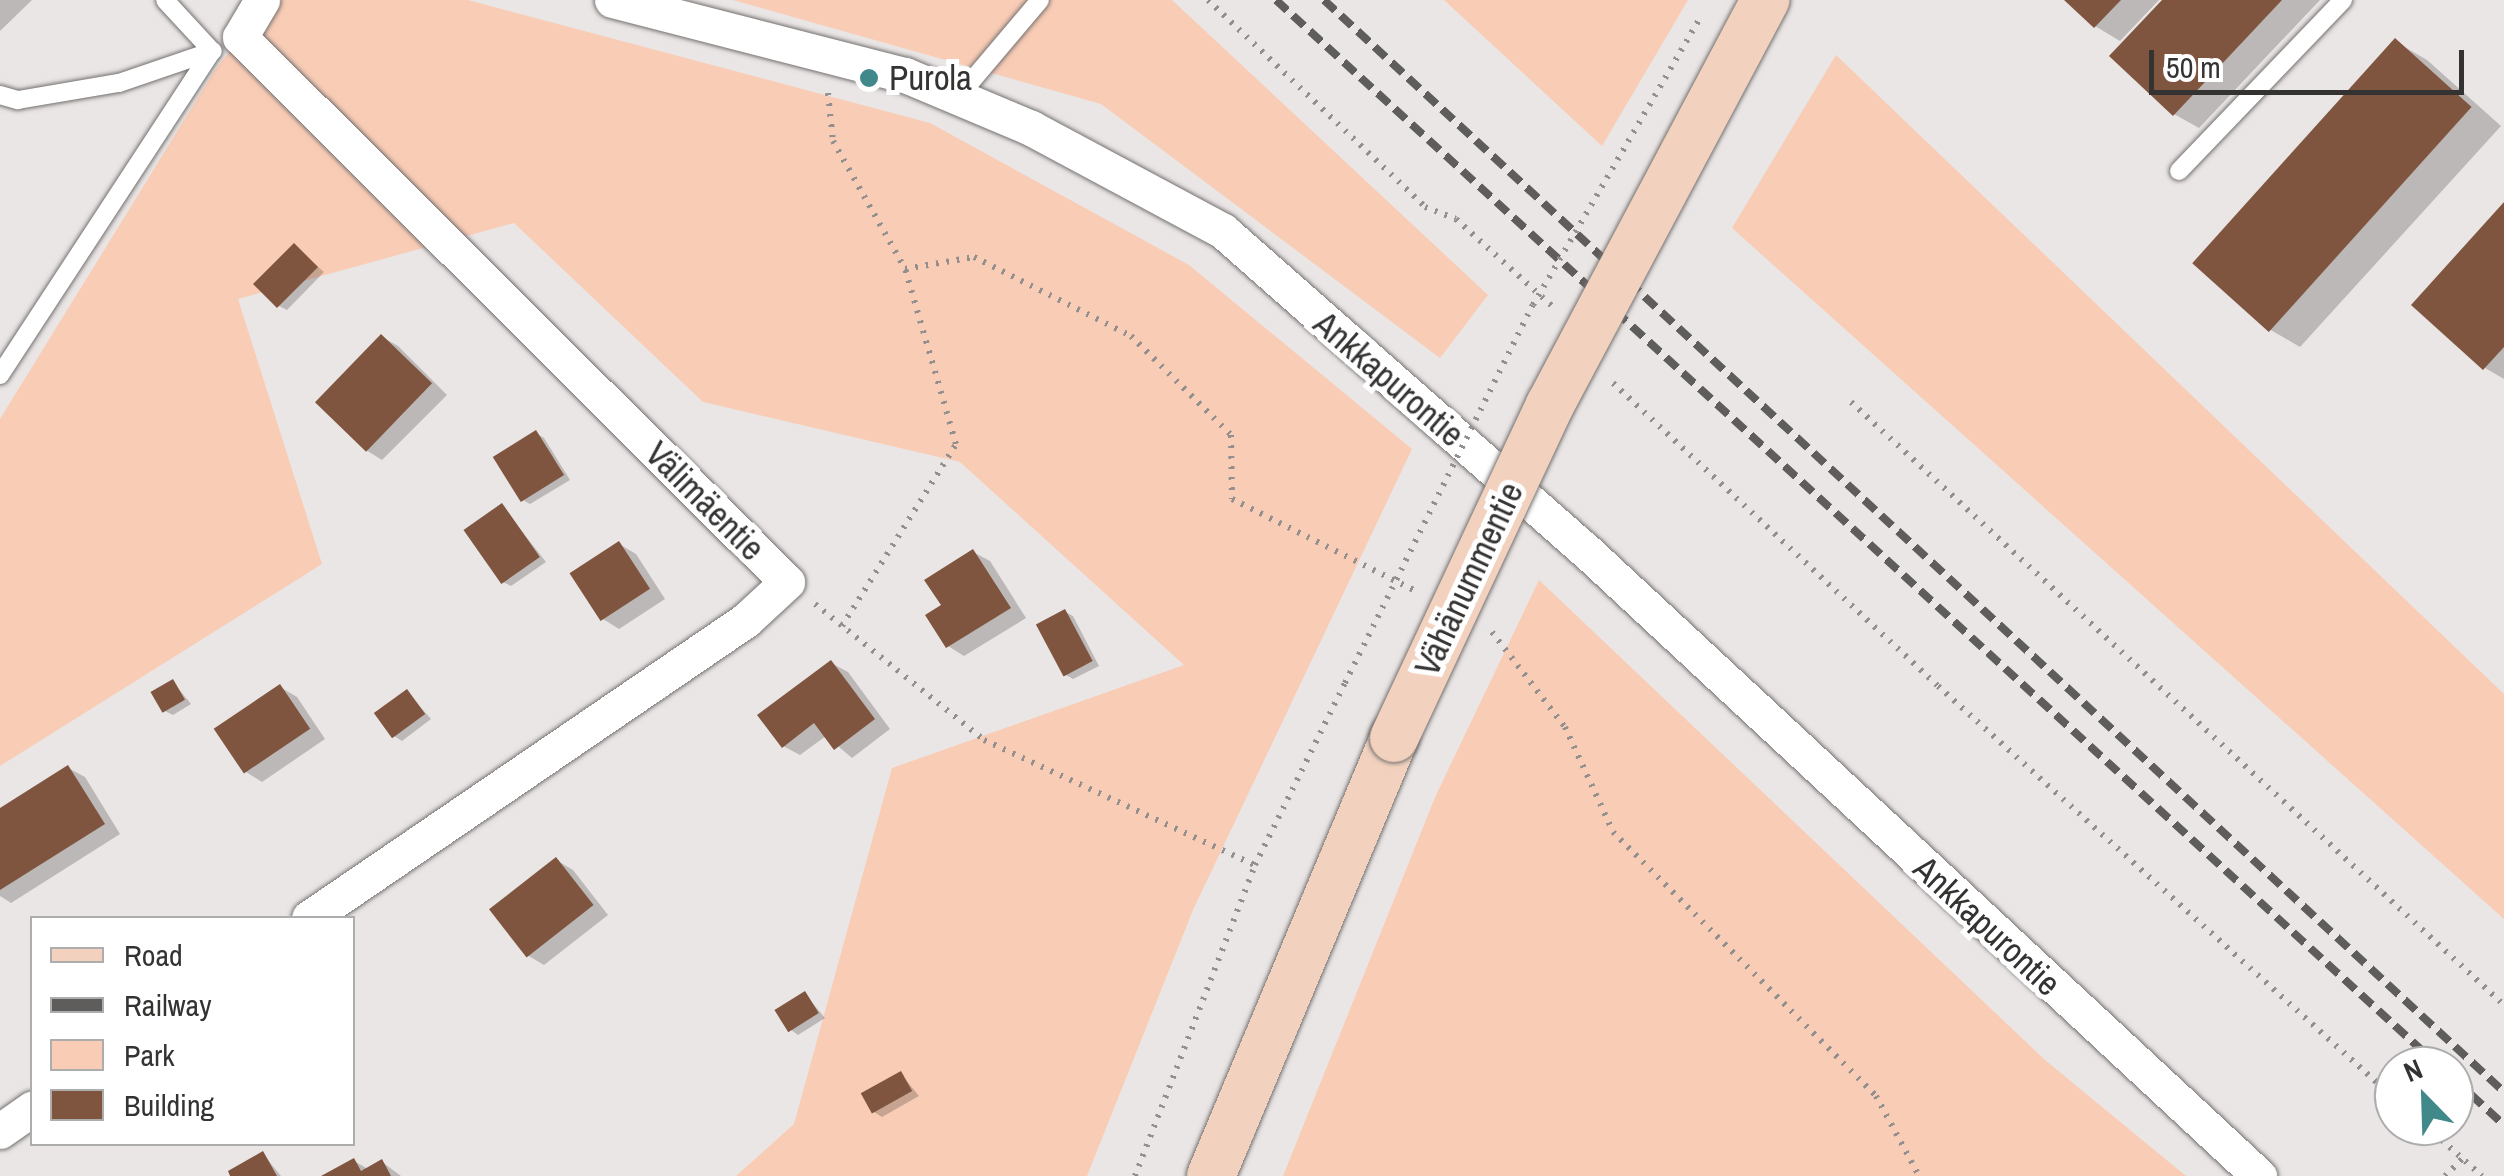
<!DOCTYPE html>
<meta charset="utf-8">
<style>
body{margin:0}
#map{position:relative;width:2504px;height:1176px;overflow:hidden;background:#eae6e5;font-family:"Archivo Narrow",sans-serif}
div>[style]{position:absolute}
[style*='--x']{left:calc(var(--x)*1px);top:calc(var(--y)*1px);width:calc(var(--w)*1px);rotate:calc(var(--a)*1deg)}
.green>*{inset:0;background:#f9ccb6}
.shadow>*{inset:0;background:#0003}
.building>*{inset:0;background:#7f553f;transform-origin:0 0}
.path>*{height:6px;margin-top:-3px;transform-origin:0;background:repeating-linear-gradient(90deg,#928f8e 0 2.5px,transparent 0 10.5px)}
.roads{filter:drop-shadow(0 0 2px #747170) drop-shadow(0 0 2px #747170)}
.service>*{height:18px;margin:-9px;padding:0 9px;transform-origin:9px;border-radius:9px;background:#fff}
.minor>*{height:35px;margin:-17.5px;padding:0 17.5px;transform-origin:17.5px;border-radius:17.5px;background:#fff}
.secondary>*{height:48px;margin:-24px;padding:0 24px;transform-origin:24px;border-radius:24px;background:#f2d2bf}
.rail>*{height:8px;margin-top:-4px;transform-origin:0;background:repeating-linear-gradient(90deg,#5f5d5c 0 15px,transparent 0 23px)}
.path-bridge>*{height:6px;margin-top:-3px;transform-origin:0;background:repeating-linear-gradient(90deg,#928f8e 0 2.5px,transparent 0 10.5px)}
.bridges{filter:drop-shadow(0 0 2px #747170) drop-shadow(0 0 2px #747170)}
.secondary-bridge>*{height:48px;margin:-24px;padding:0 24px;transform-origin:24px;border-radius:24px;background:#f2d2bf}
.dots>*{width:28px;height:28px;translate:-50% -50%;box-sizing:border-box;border:5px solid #fff;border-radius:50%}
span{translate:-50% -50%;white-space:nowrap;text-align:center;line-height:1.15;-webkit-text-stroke:10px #fff;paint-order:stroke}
.poi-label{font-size:35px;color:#343332}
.left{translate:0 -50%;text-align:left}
.street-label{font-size:35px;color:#343332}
.legend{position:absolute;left:30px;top:916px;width:325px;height:230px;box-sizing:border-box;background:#fff;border:2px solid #aeadad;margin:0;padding:12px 18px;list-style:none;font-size:30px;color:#343332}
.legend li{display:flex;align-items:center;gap:20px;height:50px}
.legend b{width:50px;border:2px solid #aeadad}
.north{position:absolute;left:2374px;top:1046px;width:100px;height:100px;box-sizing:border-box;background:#fff;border:2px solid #aeadad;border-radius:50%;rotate:337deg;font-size:28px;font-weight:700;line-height:40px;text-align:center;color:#343332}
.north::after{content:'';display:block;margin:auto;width:35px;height:45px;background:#40888a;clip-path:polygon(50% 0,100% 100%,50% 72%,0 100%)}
.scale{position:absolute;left:2149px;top:50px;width:315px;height:45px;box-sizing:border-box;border:5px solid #343332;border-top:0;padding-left:12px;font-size:30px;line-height:35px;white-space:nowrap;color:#343332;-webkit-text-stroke:8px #fff;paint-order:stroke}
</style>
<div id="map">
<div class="green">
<i style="clip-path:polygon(270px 0,468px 0,930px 123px,1189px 265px,1412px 449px,1193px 910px,1087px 1176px,736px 1176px,794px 1124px,892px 768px,1184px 665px,960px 462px,703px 402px,514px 223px,238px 299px,322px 564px,0 766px,0 419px,215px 70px)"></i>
<i style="clip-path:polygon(733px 0,1172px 0,1488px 295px,1440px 358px,1101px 104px)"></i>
<i style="clip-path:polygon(1444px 0,1688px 0,1602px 146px)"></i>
<i style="clip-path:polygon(1836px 55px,2504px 694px,2504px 919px,1732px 228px)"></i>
<i style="clip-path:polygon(1539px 580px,2045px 1060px,2186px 1176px,1283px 1176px,1436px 795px)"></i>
</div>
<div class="shadow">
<i style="clip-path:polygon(0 0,32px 0,0 31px)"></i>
<i style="clip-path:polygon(2068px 0,2159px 0,2120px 41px,2095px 26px)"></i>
<i style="clip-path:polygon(2165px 0,2320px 0,2199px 128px,2174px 114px)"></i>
<i style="clip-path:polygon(2396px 42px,2427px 60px,2501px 126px,2300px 347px,2269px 329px)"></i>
<i style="clip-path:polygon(2504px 206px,2504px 379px,2485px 368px)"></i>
<i style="clip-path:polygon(294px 246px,324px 272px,287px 310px,279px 306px)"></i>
<i style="clip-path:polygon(382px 337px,398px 346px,447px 395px,382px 460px,366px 450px)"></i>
<i style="clip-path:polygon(536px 433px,544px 438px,570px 480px,530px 504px,523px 500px)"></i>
<i style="clip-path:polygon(502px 506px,546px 562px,511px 586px,503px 582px)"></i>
<i style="clip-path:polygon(619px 544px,636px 554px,665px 599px,619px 629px,603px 619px)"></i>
<i style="clip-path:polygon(973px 552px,990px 561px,1026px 618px,964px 656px,948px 646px)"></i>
<i style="clip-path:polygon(1065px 612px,1073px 616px,1099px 666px,1073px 679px,1066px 675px)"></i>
<i style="clip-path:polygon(831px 663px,848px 672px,890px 729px,852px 758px,826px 736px,800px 755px,783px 746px)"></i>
<i style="clip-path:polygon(173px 682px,191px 704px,173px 715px,165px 711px)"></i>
<i style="clip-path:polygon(280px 687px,297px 697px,325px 739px,262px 782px,246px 772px)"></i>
<i style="clip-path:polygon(407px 692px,431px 719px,402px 741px,394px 736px)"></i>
<i style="clip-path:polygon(68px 768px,85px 777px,120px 834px,11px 903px,0 896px,0 811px)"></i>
<i style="clip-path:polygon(556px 860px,573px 870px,608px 915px,544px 965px,527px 955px)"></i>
<i style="clip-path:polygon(805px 994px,825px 1018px,798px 1035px,791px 1030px)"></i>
<i style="clip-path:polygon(901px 1074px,919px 1096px,882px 1117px,874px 1112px)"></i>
<i style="clip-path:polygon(263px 1154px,281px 1176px,233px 1176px)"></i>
<i style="clip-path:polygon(354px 1161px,368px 1169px,382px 1162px,401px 1176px,327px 1176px)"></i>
</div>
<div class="building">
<i style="clip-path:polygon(2064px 0,2121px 0,2094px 28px)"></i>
<i style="clip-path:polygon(2162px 0,2282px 0,2173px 116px,2109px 56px)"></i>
<i style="left:2395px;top:38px;width:103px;height:303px;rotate:42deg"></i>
<i style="clip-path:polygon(2504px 202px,2504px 347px,2483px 370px,2411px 305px)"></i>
<i style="left:294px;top:243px;width:34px;height:58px;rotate:45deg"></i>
<i style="left:381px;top:334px;width:71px;height:95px;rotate:44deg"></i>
<i style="left:536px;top:430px;width:53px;height:51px;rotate:58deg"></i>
<i style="left:502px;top:503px;width:66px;height:47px;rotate:55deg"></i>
<i style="left:619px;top:541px;width:57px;height:59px;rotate:57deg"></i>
<i style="clip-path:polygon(973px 549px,1011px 608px,946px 648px,925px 615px,941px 605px,924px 580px)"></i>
<i style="left:1065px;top:609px;width:59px;height:33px;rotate:62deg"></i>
<i style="clip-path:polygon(831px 660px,875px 719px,834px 750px,814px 723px,782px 748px,757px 715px)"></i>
<i style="left:173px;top:679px;width:24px;height:26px;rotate:60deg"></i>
<i style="left:280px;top:684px;width:54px;height:80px;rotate:56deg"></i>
<i style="left:407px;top:689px;width:31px;height:41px;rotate:54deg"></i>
<i style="clip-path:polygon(68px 765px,105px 824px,0 890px,0 808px)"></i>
<i style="left:556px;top:857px;width:61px;height:85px;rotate:52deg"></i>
<i style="left:805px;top:991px;width:26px;height:36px;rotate:58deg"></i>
<i style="left:901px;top:1071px;width:23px;height:46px;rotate:61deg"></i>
<i style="clip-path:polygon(263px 1151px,277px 1176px,230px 1176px,228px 1171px)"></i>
<i style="clip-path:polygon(354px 1158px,361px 1171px,382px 1159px,391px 1176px,321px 1176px)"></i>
</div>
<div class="path">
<i style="--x:1208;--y:0;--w:300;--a:43.6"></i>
<i style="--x:1425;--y:207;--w:33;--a:21"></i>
<i style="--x:1456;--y:219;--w:131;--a:42.2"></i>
<i style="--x:828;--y:93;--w:48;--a:84.1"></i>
<i style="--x:833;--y:141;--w:147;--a:60.6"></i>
<i style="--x:905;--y:269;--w:70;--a:-9.9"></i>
<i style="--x:974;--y:257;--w:176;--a:26.7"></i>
<i style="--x:1131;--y:336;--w:141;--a:44.7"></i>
<i style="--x:1231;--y:435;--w:64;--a:89.1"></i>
<i style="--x:1232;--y:499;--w:206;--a:26.6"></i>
<i style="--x:1613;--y:383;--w:444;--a:43"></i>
<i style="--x:1938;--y:686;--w:615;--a:42.1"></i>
<i style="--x:1851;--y:402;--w:889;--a:42.72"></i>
<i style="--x:815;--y:604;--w:217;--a:38.8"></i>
<i style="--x:984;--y:740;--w:298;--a:24.8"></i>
<i style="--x:842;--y:626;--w:215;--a:-57.9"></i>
<i style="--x:956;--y:444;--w:182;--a:-106.2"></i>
<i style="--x:1492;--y:632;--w:120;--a:52.5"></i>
<i style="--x:1565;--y:727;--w:115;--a:65.4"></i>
<i style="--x:1613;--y:832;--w:373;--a:45.1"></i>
<i style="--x:1876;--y:1096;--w:91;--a:61.7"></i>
<i style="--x:2426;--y:1126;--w:75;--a:41.8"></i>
<i style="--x:1135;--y:1176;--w:333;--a:-68.9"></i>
<i style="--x:1255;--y:865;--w:203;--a:-63.7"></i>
<i style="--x:2445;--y:1176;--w:25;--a:-45"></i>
</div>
<div class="roads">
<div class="service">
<i style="--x:0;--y:95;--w:19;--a:16"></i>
<i style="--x:18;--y:100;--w:102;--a:-9.6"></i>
<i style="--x:119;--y:83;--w:99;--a:-18.8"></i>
<i style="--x:958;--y:97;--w:127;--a:-49.8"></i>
<i style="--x:2179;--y:171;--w:237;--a:-46.2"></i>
<i style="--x:0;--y:375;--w:387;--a:-56.8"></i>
<i style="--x:212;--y:51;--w:69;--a:-132.7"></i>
</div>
<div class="minor">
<i style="--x:262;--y:0;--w:43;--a:120.7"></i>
<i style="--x:240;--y:37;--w:772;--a:44.9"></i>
<i style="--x:787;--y:582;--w:56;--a:137.2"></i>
<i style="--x:746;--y:620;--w:529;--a:145.71"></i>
<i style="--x:612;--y:0;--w:302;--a:14.4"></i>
<i style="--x:905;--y:75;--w:137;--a:22.8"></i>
<i style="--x:1031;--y:128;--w:218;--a:28.2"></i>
<i style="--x:1223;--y:231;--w:480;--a:41.4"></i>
<i style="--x:1583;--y:548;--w:923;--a:42.89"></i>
<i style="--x:0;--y:1131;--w:39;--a:-35"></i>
</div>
<div class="secondary">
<i style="--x:1211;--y:1176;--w:475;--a:-67.3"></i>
</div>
</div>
<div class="rail">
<i style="--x:1276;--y:0;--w:1578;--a:42.51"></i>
<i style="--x:1324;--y:0;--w:1608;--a:42.78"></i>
<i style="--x:2454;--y:1079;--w:68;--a:42.6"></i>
</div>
<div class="path-bridge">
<i style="--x:1345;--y:683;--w:422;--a:-63.6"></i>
<i style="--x:1533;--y:305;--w:332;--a:-59.8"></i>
</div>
<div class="bridges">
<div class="secondary-bridge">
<i style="--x:1394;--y:738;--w:368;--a:-64.9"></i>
<i style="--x:1550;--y:405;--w:459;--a:-62"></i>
</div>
</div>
<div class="dots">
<i style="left:869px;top:78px;background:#40888a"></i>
</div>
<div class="poi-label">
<span class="left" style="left:889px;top:78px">Purola</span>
</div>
<div class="street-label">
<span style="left:1389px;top:379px;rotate:41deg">Ankkapurontie</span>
<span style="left:705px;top:501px;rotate:45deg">Välimäentie</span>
<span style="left:1469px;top:579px;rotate:-65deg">Vähänummentie</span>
<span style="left:1987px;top:926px;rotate:43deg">Ankkapurontie</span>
</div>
<ul class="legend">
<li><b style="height:12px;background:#f2d2bf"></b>Road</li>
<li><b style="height:12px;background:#5f5d5c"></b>Railway</li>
<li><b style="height:28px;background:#f9ccb6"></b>Park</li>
<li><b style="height:28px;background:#7f553f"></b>Building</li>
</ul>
<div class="north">N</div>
<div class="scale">50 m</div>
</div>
